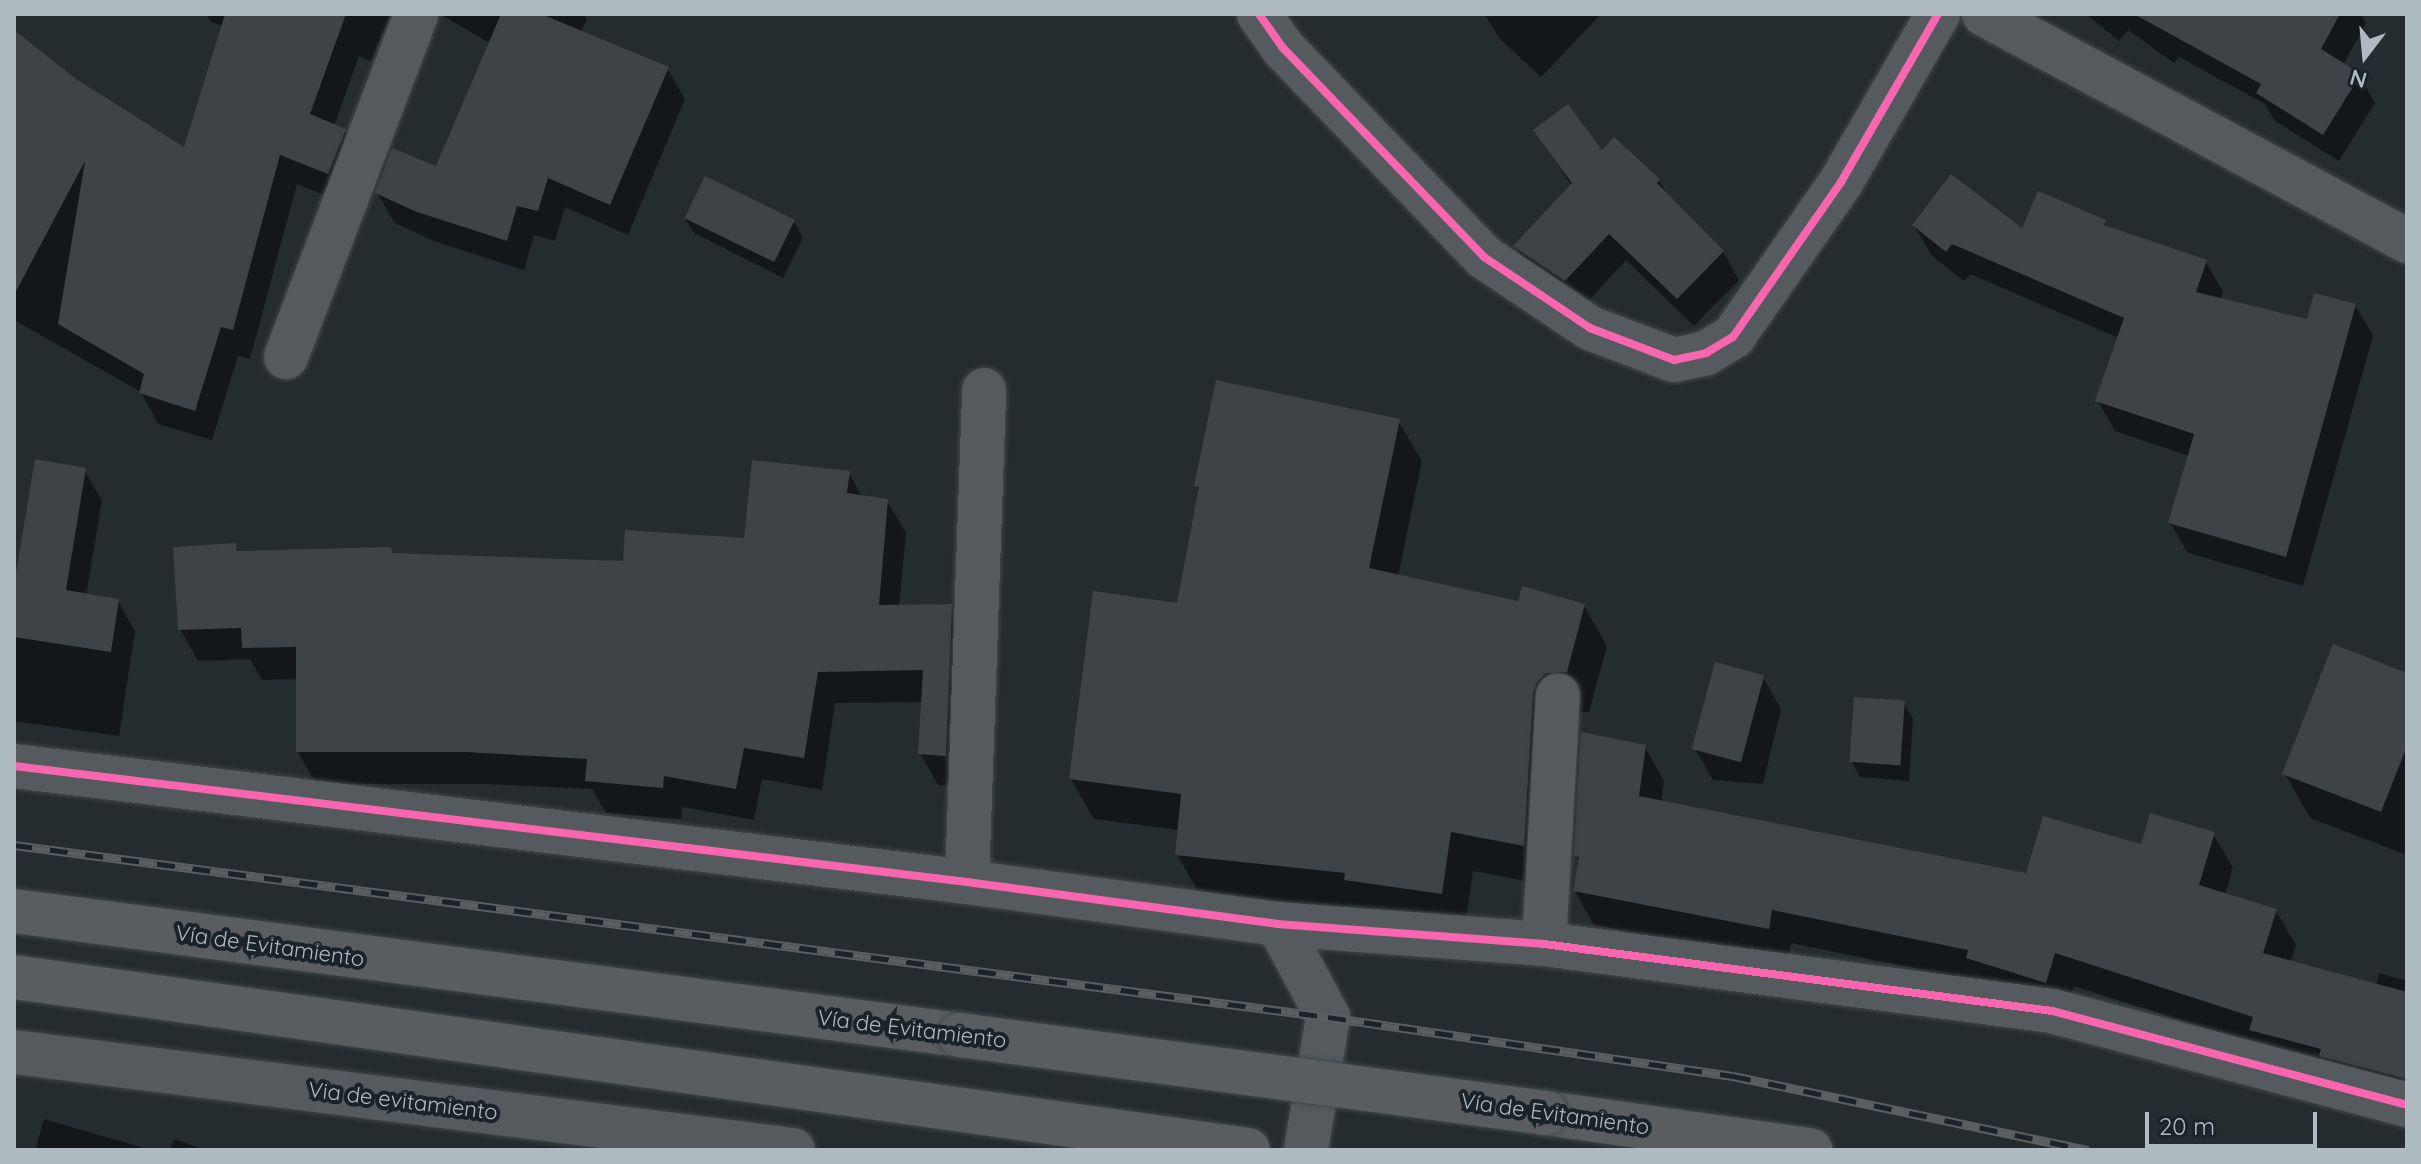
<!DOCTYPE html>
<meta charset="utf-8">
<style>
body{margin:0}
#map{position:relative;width:2421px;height:1164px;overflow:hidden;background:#252c2f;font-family:Quicksand,sans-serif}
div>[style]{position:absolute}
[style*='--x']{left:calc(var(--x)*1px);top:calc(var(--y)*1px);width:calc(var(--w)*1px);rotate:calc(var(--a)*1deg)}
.shadow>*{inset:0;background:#0007}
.building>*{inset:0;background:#3d4346;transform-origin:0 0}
.roads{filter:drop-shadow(0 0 2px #42484a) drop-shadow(0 0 2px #42484a)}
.street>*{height:44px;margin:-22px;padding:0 22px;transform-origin:22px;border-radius:22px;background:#545a5e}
.highway>*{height:44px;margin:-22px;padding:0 22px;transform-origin:22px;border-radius:22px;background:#595d5f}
.rail>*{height:9px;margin-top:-4.5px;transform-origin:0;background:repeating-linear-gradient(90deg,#1a2329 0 18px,#595e61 0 36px);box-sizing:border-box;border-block:2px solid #595e61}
.bridges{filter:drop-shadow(0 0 2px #42484b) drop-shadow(0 0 2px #42484b)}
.highway-bridge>*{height:44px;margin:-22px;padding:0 22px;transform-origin:22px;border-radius:22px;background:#595d5f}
.cycleway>*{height:8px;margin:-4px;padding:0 4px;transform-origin:4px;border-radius:4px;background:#f766af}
span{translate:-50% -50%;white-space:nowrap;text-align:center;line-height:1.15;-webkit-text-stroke:8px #1a2329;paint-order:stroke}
.street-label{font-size:22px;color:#afbac1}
.frame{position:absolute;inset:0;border:16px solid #afbac1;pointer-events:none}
.north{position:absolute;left:2325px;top:16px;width:80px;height:80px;-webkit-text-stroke:6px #1a2329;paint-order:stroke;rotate:196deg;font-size:22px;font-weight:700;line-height:32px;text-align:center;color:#afbac1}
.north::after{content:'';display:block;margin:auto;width:28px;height:36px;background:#afbac1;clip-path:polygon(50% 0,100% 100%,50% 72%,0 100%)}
.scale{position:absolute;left:2145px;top:1112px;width:172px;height:36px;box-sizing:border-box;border:4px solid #afbac1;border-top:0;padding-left:10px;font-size:24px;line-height:28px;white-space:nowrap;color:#afbac1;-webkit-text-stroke:6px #1a2329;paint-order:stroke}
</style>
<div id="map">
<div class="shadow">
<i style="clip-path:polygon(206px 14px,391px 14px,371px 61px,359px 56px,334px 126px,344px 130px,362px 161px,346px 204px,297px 184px,250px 359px,238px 356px,212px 440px,158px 424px,141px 392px,14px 320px,14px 32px,75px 81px,185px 150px,223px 26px,211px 22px)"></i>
<i style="clip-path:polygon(440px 14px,584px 14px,587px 20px,580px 32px,667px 68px,685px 99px,628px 235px,565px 207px,555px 241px,534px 235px,524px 270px,436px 242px,395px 223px,377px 193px,437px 169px,491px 44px)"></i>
<i style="clip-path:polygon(1484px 14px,1601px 14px,1541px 77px,1500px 39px)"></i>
<i style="clip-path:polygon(2086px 14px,2361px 14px,2366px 23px,2343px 65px,2359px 75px,2375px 103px,2339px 161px,2275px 121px,2265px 104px,2179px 57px,2174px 63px,2128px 30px,2119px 41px)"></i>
<i style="clip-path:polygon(1535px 130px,1602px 154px,1659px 180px,1669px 198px,1723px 252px,1739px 280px,1694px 326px,1626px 260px,1582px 308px,1531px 274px,1515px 246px,1572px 186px)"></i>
<i style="clip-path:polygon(684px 217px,794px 222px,803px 238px,783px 278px,694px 233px)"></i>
<i style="clip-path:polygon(2104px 222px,2108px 229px,2206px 262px,2223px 292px,2221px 300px,2309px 321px,2355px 305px,2373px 336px,2303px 586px,2188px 553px,2170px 523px,2189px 456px,2115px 431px,2098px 401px,2119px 338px,1970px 274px,1964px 281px,1932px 256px,1914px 226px,2023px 231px)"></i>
<i style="clip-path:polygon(1398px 421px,1422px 461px,1398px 576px,1520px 603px,1584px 606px,1607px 646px,1589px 712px,1569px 713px,1547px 885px,1473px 871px,1464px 933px,1200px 895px,1177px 854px,1179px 830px,1094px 819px,1071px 779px,1179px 605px,1200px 493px,1196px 486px)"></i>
<i style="clip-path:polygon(84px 470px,102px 500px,86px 596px,118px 601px,135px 631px,119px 736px,14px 721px,14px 588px)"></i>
<i style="clip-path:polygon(849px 473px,863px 498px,887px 501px,906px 533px,899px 607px,950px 606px,969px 638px,964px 787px,938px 785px,920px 753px,923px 702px,835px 703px,822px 790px,762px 779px,754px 820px,682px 807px,681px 819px,606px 813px,592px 789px,485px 784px,316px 784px,298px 752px,298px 679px,262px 680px,250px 659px,198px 661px,180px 629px,235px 545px,240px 553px,390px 549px,394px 555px,625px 563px,745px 540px)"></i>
<i style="clip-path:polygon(2407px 675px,2407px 855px,2310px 818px,2285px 774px)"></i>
<i style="clip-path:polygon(1763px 677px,1781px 709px,1763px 784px,1713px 780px,1695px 749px)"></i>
<i style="clip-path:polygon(1904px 703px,1913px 719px,1909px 781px,1860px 777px,1851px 761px)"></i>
<i style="clip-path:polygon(1645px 747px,1664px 781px,1661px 803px,2028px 875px,2213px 834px,2233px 868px,2225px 895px,2276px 911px,2296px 945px,2290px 963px,2376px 986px,2379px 973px,2407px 981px,2407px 1107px,2261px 1046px,2074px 986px,2065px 1016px,1982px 982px,1791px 943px,1788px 962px,1594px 925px,1575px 891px,1580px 862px,1576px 855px)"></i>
<i style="clip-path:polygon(44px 1119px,151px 1150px,35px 1150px)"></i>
<i style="clip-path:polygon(174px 1139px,205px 1150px,170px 1150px)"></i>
</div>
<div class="building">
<i style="clip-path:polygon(225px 14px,346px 14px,310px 114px,346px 129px,328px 174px,280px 155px,233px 330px,221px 327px,195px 411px,139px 393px,144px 374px,58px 324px,85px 161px,14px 295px,14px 30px,76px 79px,184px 147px)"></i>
<i style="clip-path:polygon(501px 14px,541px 14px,669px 67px,610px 205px,548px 178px,538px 211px,517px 206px,507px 241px,417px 212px,375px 193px,392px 148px,436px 166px)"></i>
<i style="clip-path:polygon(2134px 14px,2340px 14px,2321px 49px,2361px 74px,2323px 135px,2256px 93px,2261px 84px)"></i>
<i style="clip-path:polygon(1568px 104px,1602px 150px,1614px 137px,1660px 179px,1657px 183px,1724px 251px,1677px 299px,1609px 234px,1565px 281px,1513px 246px,1572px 183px,1533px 130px)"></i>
<i style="clip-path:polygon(1951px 174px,2022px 228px,2038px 191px,2106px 220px,2104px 225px,2207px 260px,2196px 292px,2307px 319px,2314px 293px,2356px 304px,2286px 557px,2168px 523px,2194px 434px,2095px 401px,2124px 318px,1952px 244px,1946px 252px,1912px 225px)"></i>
<i style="left:705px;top:176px;width:100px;height:47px;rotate:26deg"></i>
<i style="clip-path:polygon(1216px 380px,1400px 419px,1369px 568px,1518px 601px,1522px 586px,1585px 604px,1567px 672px,1546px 673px,1537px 682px,1533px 693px,1524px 846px,1451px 832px,1442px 894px,1344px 880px,1345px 873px,1175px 855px,1181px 794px,1069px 779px,1093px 591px,1177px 603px,1199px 487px,1194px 486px)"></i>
<i style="clip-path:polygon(35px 459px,86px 468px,66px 590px,119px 599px,111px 652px,14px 637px,14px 585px)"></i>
<i style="clip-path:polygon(752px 460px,850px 471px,847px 493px,888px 499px,879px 605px,952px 604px,946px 756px,918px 754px,923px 670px,818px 672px,804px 758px,744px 748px,736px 789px,664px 776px,663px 788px,585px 781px,587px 759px,466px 752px,296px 752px,296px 647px,242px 648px,241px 628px,178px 630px,173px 547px,236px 543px,237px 551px,391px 547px,392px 553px,623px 561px,625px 530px,744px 538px)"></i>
<i style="clip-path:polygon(2333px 644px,2407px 673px,2407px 746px,2381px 812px,2282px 774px)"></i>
<i style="left:1715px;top:662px;width:51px;height:90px;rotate:15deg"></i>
<i style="left:1854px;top:697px;width:51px;height:65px;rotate:4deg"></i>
<i style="clip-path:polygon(1581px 732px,1646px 745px,1639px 796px,2026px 873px,2043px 816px,2141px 844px,2150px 813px,2215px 832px,2199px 885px,2277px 909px,2263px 953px,2407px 992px,2407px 1079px,2319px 1056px,2321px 1049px,2249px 1030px,2253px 1017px,2055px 953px,2046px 983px,1966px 958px,1968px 950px,1772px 910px,1769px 929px,1573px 891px,1579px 857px,1574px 856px)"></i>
</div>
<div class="roads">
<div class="street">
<i style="--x:1259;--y:14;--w:42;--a:54.8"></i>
<i style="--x:1283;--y:48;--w:290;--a:46.1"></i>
<i style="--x:1484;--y:257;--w:128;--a:33.8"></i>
<i style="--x:1590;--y:328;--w:90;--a:20.9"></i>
<i style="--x:1674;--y:360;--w:33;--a:-12"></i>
<i style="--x:1706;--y:353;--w:31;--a:-31"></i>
<i style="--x:1733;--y:337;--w:189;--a:-55.1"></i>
<i style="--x:1841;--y:182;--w:194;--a:-60"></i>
<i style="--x:1984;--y:14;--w:480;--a:28.2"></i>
<i style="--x:286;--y:357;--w:367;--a:-69.2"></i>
<i style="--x:14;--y:766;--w:960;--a:6.94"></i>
<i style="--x:967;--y:882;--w:314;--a:7.7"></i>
<i style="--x:1278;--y:924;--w:267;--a:4.3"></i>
<i style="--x:1544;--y:944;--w:512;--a:7.51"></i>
<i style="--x:2052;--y:1011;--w:367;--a:14.8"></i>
<i style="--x:967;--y:882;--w:492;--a:-88"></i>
<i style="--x:1278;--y:924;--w:106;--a:61.7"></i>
<i style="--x:1328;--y:1017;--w:135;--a:99.4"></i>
<i style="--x:1544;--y:944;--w:249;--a:-86.8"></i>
<i style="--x:14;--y:1052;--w:785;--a:7.17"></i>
</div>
<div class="highway">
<i style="--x:14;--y:911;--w:954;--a:7.47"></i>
<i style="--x:14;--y:977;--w:1246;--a:7.98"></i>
<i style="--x:1546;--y:1113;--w:267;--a:8"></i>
</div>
</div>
<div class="rail">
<i style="--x:14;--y:845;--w:1325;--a:7.46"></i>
<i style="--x:1328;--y:1017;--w:409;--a:8.3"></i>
<i style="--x:1733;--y:1076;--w:363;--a:11.8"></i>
</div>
<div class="bridges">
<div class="highway-bridge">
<i style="--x:960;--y:1035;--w:591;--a:7.58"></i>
</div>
</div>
<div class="cycleway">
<i style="--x:1259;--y:14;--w:42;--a:54.8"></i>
<i style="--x:1283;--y:48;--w:290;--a:46.1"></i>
<i style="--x:1484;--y:257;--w:128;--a:33.8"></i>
<i style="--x:1590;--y:328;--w:90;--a:20.9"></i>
<i style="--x:1674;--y:360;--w:33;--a:-12"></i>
<i style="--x:1706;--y:353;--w:31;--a:-31"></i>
<i style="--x:1733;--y:337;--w:189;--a:-55.1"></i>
<i style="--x:1841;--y:182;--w:194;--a:-60"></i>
<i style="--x:14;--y:766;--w:960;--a:6.94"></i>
<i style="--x:967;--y:882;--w:314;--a:7.7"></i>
<i style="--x:1278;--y:924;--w:267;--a:4.3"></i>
<i style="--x:1544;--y:944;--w:512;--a:7.51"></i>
<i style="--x:2052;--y:1011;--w:367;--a:14.8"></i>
</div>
<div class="street-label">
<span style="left:270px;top:946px;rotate:8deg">Vía de Evitamiento</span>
<span style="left:912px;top:1029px;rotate:7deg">Vía de Evitamiento</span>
<span style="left:403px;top:1101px;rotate:7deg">Via de evitamiento</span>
<span style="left:1555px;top:1114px;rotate:8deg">Vía de Evitamiento</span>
</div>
<div class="frame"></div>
<div class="north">N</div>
<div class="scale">20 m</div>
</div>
